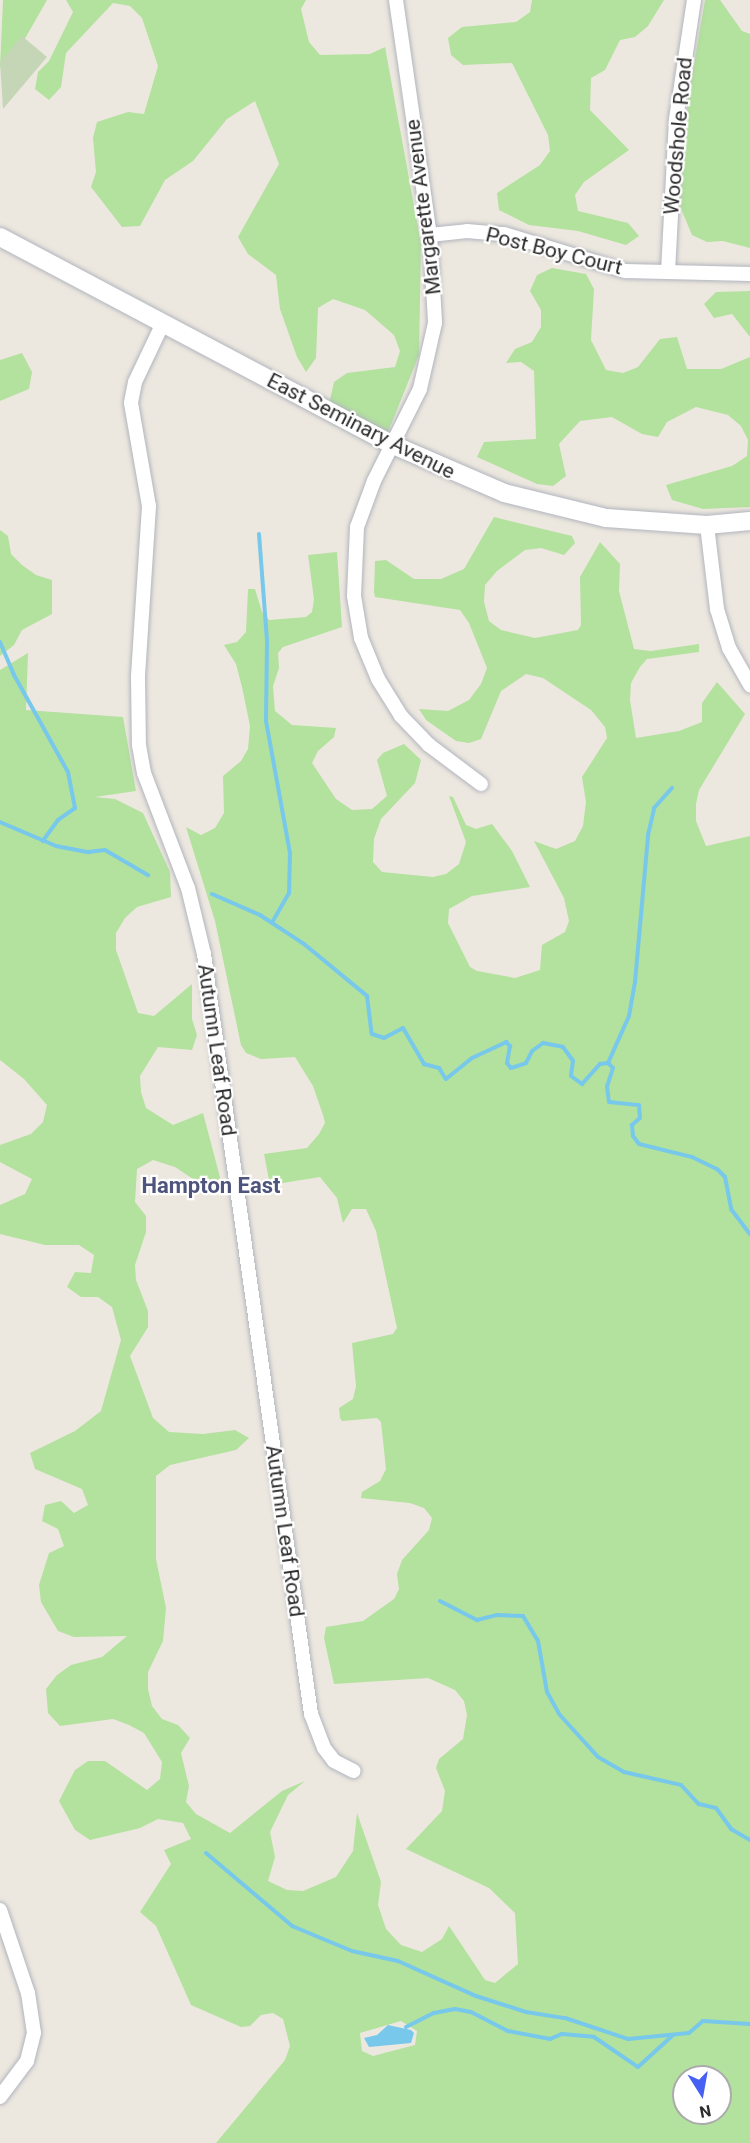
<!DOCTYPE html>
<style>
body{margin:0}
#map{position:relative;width:750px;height:2143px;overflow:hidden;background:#ede8df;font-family:Roboto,sans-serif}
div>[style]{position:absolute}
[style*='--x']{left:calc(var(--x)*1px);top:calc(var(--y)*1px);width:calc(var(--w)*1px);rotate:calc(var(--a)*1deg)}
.green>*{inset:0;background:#b3e19e}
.cemetery>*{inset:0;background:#c5d6b7}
.water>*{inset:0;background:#77c8eb}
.stream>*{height:4px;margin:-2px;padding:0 2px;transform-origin:2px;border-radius:2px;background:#77c8eb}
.roads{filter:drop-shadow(0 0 2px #b2b5bf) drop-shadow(0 0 2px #b2b5bf)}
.street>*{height:14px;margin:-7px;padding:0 7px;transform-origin:7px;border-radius:7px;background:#fff}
.secondary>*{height:18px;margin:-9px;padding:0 9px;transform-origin:9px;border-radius:9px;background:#fff}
span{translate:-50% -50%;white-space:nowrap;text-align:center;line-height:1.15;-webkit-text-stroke:4.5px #fff;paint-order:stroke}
.street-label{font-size:21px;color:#2c2c2c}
.neighbourhood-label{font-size:22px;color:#4e547c;font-weight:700}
.north{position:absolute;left:672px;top:2065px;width:60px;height:60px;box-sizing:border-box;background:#fff;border:2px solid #ababab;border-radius:50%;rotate:169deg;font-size:16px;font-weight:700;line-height:24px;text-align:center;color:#2c2c2c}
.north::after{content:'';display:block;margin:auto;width:21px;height:27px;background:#4660f3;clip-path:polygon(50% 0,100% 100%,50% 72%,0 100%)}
</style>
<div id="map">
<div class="green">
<i style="clip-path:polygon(3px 0,47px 0,23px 42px,0 68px)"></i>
<i style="clip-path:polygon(66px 0,306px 0,301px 9px,309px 42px,320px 55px,370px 54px,385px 47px,421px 244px,419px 355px,388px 432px,337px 416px,330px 400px,334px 382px,347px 373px,395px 367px,400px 351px,394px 335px,365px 310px,333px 299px,318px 308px,316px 358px,306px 372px,297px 357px,280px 309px,276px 275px,248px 254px,238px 237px,279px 164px,255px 101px,227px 119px,193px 161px,165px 180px,140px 226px,122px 227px,91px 187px,96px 172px,93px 138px,97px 122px,128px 112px,144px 114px,158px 66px,142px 18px,130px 6px,113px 3px,66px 53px,61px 87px,49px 100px,35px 89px,38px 72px,49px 61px,73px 12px)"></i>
<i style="clip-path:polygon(532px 0,664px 0,648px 26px,635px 37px,620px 40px,605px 70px,591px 78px,590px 110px,629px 150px,584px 182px,575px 195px,578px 211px,628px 223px,639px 236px,626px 245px,578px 231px,529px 225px,499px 210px,497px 193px,540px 165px,550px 151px,548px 135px,512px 63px,463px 65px,451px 55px,448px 38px,462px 27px,516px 22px,530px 12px)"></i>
<i style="clip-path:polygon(705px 0,720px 0,742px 31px,750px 34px,750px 248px,723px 241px,707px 242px,692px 235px,679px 204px,687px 105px)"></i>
<i style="clip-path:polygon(552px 268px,586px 274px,594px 289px,591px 340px,606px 370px,623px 373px,638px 367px,660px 339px,677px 337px,687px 369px,721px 369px,750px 357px,750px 507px,703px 509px,672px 500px,666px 485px,732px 466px,747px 456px,748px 440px,741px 426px,728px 415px,696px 407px,667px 422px,658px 437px,642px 434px,612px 417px,580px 421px,559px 444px,566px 476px,553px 486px,537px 484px,477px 457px,484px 442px,536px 439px,534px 371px,521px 362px,506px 363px,515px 349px,532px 342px,541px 327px,541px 310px,530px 291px,537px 275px)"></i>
<i style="clip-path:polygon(750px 291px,750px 337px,732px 314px,714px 318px,704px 304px,716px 292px)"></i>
<i style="clip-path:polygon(22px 353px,32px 372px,29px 389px,0 401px,0 360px)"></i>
<i style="clip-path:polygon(evenodd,494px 517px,572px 536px,575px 543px,564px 555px,541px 548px,525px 550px,497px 571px,485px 585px,484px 602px,489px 621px,501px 630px,535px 638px,578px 630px,581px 625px,580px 577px,600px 542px,620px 564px,619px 591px,634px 649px,651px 651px,699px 644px,699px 652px,647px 659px,640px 667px,631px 683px,630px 700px,636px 738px,679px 731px,702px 722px,702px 703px,717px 682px,745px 714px,699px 790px,696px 804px,696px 821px,706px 846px,750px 836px,750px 2143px,216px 2143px,285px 2060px,290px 2046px,283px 2019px,273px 2013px,261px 2015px,250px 2026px,241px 2027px,191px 2005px,156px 1926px,140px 1912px,171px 1864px,164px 1850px,191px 1839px,183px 1823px,158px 1819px,140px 1828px,90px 1840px,75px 1830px,59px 1801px,75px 1770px,88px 1761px,105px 1761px,147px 1790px,160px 1779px,162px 1762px,144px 1733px,129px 1725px,113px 1719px,60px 1726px,48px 1713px,46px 1689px,57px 1675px,71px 1665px,102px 1657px,127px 1636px,74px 1637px,58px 1631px,41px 1602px,39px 1585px,49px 1553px,64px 1546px,58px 1529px,42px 1521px,45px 1505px,61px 1501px,74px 1513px,88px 1505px,82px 1489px,35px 1469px,30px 1453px,75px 1431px,101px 1411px,121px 1340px,112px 1307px,98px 1297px,81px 1297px,67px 1287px,75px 1272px,91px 1273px,94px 1255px,79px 1245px,45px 1245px,0 1234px,0 1205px,25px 1194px,32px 1179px,0 1162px,0 1145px,31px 1134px,43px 1122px,47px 1105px,24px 1079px,0 1060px,0 670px,28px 653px,26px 710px,123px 717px,136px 791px,95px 797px,115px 799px,143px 813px,170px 872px,171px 897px,137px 907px,125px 918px,116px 933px,116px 950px,138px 1013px,154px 1016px,192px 984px,192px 1019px,197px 1035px,192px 1050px,158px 1047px,140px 1076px,141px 1092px,146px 1108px,173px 1125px,203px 1113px,221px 1181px,205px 1187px,175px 1167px,153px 1160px,137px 1169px,135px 1202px,146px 1216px,146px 1232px,135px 1265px,136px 1280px,148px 1311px,148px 1327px,130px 1356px,153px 1418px,169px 1432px,203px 1434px,235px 1430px,249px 1438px,236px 1450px,170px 1465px,156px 1476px,156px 1559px,166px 1608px,163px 1641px,148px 1672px,148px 1689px,152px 1706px,162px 1719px,178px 1725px,190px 1738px,181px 1753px,189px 1786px,186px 1802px,196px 1814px,230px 1833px,282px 1791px,305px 1781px,288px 1795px,270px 1832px,275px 1857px,268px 1881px,287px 1890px,303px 1891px,336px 1877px,353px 1851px,357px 1813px,381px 1882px,378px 1905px,386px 1929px,401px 1945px,422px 1952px,442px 1939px,449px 1926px,485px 1980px,495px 1983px,518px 1964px,515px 1913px,489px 1888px,406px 1849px,442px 1811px,445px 1791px,436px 1768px,439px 1759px,463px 1739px,467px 1715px,464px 1701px,455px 1690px,428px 1678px,334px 1684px,324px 1638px,326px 1627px,363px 1621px,394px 1599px,399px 1589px,397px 1574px,402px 1560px,429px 1530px,432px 1518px,424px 1508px,410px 1503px,361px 1498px,362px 1492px,380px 1481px,386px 1469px,381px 1422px,377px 1418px,342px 1421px,340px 1418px,339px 1408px,353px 1399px,356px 1386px,352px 1343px,393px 1334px,397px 1328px,376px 1231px,366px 1209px,352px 1209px,343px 1223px,337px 1198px,320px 1177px,270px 1185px,264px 1154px,307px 1148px,319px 1134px,325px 1123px,323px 1115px,313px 1086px,295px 1057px,261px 1059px,246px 1053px,241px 1045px,215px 921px,186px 827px,201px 835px,215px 828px,224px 813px,223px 776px,241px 761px,248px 749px,250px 726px,242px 687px,236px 664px,224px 645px,237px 642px,246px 632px,248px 589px,255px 589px,262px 612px,269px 620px,306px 617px,312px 612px,314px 599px,308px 555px,337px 552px,342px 627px,283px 647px,278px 653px,279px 668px,273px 686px,275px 711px,292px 725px,336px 728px,334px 737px,318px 751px,312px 763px,336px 799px,352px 810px,372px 809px,387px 796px,377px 760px,383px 753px,404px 744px,421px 760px,415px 783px,381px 819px,374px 839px,373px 862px,382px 872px,433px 877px,446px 874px,459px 864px,466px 842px,449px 796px,453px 797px,466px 825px,476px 829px,492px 824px,512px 851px,530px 887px,472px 896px,449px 909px,448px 923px,470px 967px,477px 971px,515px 978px,540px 970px,542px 945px,565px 932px,569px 921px,564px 898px,534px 841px,556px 849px,575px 841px,583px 826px,586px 802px,582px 777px,607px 738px,605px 727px,591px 710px,543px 678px,526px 674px,501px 691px,481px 739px,469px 743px,456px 741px,426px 720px,419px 709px,448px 711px,469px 700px,481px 684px,487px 668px,469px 623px,460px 610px,375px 597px,374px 592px,375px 561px,386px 560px,414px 579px,441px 579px,464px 569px,494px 517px,401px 2021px,417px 2031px,415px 2045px,373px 2056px,362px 2051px,360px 2033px,401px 2021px,494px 517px,684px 2077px,720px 2077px,720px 2113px,684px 2113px,684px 2077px)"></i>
<i style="clip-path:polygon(0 530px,8px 536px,11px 554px,22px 565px,36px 575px,52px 580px,52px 614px,22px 630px,14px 645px,0 656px)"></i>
</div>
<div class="cemetery">
<i style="clip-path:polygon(22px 36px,47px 57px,3px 109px,0 62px)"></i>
</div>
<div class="water">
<i style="clip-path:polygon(388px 2025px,411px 2030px,414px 2033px,411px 2043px,369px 2047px,364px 2038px,377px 2035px)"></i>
</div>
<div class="stream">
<i style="--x:259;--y:534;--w:106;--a:85.7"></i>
<i style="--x:267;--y:640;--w:81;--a:90.7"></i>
<i style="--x:266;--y:721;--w:134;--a:79.7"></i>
<i style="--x:290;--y:853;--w:40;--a:91.4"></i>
<i style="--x:289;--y:893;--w:34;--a:120"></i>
<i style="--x:0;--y:642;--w:36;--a:67"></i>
<i style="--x:14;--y:675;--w:111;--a:60.9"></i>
<i style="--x:68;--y:772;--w:37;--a:79"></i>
<i style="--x:75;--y:808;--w:21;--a:145"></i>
<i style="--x:58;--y:820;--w:26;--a:126"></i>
<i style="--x:0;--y:822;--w:61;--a:23.2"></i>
<i style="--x:56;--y:846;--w:33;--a:11"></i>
<i style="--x:88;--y:852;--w:17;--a:-7"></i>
<i style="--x:105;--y:850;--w:50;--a:30.2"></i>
<i style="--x:212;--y:894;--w:52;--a:23.6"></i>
<i style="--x:260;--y:915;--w:53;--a:33.4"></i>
<i style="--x:304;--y:944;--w:82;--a:39.5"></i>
<i style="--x:367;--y:996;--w:38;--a:83"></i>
<i style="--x:372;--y:1034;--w:13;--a:18"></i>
<i style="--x:384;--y:1038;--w:21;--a:-28"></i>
<i style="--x:403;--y:1028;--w:42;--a:59.7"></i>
<i style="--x:424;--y:1064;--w:16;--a:15"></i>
<i style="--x:439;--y:1068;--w:13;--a:58"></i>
<i style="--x:446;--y:1079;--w:33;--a:-39"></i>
<i style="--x:472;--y:1058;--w:38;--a:-25"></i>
<i style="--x:506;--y:1042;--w:6;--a:45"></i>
<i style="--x:510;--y:1046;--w:17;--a:100"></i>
<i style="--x:507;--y:1063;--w:6;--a:51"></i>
<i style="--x:511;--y:1068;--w:16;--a:-18"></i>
<i style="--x:526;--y:1063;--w:13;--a:-63"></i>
<i style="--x:532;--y:1051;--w:14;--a:-36"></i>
<i style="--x:543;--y:1043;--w:20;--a:11"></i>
<i style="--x:563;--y:1047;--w:17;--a:54"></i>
<i style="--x:573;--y:1061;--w:15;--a:98"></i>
<i style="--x:571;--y:1076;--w:14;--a:36"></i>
<i style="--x:582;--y:1084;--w:27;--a:-48"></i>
<i style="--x:600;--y:1064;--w:8;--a:-7"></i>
<i style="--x:608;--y:1063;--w:7;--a:45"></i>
<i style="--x:613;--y:1068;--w:19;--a:108"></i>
<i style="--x:607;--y:1086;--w:16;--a:83"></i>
<i style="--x:609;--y:1102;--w:30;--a:6"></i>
<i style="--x:639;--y:1105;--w:13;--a:86"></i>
<i style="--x:640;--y:1118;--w:11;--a:139"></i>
<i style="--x:632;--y:1125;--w:11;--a:85"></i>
<i style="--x:633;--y:1136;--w:10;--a:53"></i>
<i style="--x:639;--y:1144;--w:55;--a:13.8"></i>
<i style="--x:692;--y:1157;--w:28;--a:26"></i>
<i style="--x:717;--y:1169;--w:11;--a:45"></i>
<i style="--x:725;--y:1177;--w:33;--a:79"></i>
<i style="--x:731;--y:1209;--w:31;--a:53"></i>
<i style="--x:608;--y:1063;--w:51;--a:-65.9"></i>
<i style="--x:629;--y:1016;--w:35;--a:-80"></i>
<i style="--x:635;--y:982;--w:148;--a:-84.9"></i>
<i style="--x:648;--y:835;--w:28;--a:-77"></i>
<i style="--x:654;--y:808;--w:27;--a:-48"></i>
<i style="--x:440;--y:1601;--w:42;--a:27.2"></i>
<i style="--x:477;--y:1620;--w:21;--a:-14"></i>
<i style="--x:497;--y:1615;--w:26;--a:2"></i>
<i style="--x:523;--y:1616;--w:29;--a:59"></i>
<i style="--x:538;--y:1641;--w:52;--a:80"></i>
<i style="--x:547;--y:1692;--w:25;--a:61"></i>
<i style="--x:559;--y:1714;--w:58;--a:47.8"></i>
<i style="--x:598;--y:1757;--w:30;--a:30"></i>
<i style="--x:624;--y:1772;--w:58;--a:12.8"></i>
<i style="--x:681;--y:1785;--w:26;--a:47"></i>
<i style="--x:699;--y:1804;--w:17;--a:13"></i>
<i style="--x:716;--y:1808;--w:26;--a:54"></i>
<i style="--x:731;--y:1829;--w:22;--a:30"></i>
<i style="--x:206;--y:1853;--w:113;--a:40.3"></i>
<i style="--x:292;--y:1926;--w:65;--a:22.6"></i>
<i style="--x:352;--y:1951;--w:47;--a:12.3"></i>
<i style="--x:398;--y:1961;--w:85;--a:24.2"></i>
<i style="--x:476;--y:1996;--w:52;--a:17.7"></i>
<i style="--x:526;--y:2012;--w:39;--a:9"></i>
<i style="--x:565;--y:2018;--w:66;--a:18.4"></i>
<i style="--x:628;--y:2039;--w:61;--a:-5.6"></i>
<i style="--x:689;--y:2033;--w:18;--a:-41"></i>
<i style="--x:703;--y:2021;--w:47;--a:3.7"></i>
<i style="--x:406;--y:2027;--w:31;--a:-27"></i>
<i style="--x:434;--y:2013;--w:21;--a:-11"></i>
<i style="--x:455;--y:2009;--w:16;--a:11"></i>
<i style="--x:471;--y:2012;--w:42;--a:27.2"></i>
<i style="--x:508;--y:2031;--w:43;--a:10.8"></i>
<i style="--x:550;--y:2039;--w:13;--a:-23"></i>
<i style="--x:562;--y:2034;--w:32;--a:5"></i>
<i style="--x:594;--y:2037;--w:53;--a:34.3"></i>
<i style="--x:638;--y:2067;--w:46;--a:-42.4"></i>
</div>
<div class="roads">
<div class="street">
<i style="--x:396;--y:0;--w:237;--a:81.8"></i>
<i style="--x:430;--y:235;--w:88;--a:86.7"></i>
<i style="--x:435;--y:323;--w:68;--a:102.8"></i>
<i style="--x:420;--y:389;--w:103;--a:116.6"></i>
<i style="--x:374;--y:481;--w:49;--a:110.3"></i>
<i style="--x:357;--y:527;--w:69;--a:92.5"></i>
<i style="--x:354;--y:596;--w:43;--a:80.5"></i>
<i style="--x:361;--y:638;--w:44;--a:67.5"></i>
<i style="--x:378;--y:679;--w:44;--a:58.1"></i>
<i style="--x:401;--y:716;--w:40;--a:46"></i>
<i style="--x:429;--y:745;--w:65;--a:36.9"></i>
<i style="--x:430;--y:235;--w:37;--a:-6"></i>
<i style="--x:467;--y:231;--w:37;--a:5"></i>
<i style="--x:504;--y:234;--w:127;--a:17"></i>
<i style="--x:625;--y:271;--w:125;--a:1.4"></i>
<i style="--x:668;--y:272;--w:153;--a:-87"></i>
<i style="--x:676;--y:119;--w:120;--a:-81.4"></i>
<i style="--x:163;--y:323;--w:65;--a:115.4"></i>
<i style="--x:135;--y:382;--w:21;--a:101"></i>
<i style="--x:131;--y:403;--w:105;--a:80.1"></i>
<i style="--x:149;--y:506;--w:171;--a:93.7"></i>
<i style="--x:138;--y:677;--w:68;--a:89.2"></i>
<i style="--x:139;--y:745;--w:28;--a:80"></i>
<i style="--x:144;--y:773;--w:123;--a:69.1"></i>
<i style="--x:188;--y:888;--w:68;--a:76.4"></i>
<i style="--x:204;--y:954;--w:767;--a:81.99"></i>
<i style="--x:311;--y:1714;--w:36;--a:69"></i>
<i style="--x:324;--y:1748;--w:16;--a:52"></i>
<i style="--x:334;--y:1761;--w:22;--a:27"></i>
<i style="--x:707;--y:525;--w:85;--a:83.2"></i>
<i style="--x:717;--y:609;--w:41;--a:72.9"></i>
<i style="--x:729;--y:648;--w:43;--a:60.4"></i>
<i style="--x:0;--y:1910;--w:88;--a:71.4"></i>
<i style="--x:28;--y:1993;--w:40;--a:81.5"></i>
<i style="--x:34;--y:2033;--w:29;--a:104"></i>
<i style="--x:27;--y:2061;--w:45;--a:126.9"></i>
</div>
<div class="secondary">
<i style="--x:0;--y:237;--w:442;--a:27.9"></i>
<i style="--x:391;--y:444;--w:123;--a:23.4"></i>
<i style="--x:504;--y:493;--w:105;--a:13.8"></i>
<i style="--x:606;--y:518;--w:101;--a:4"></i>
<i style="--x:707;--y:525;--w:43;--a:-5.3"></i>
</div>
</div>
<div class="street-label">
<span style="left:678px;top:136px;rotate:-85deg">Woodshole Road</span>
<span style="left:423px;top:207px;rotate:-97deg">Margarette Avenue</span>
<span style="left:554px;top:251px;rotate:14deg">Post Boy Court</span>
<span style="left:361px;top:426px;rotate:27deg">East Seminary Avenue</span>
<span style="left:217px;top:1050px;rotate:82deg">Autumn Leaf Road</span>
<span style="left:285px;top:1531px;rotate:82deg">Autumn Leaf Road</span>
</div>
<div class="neighbourhood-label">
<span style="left:211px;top:1186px">Hampton East</span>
</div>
<div class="north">N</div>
</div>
